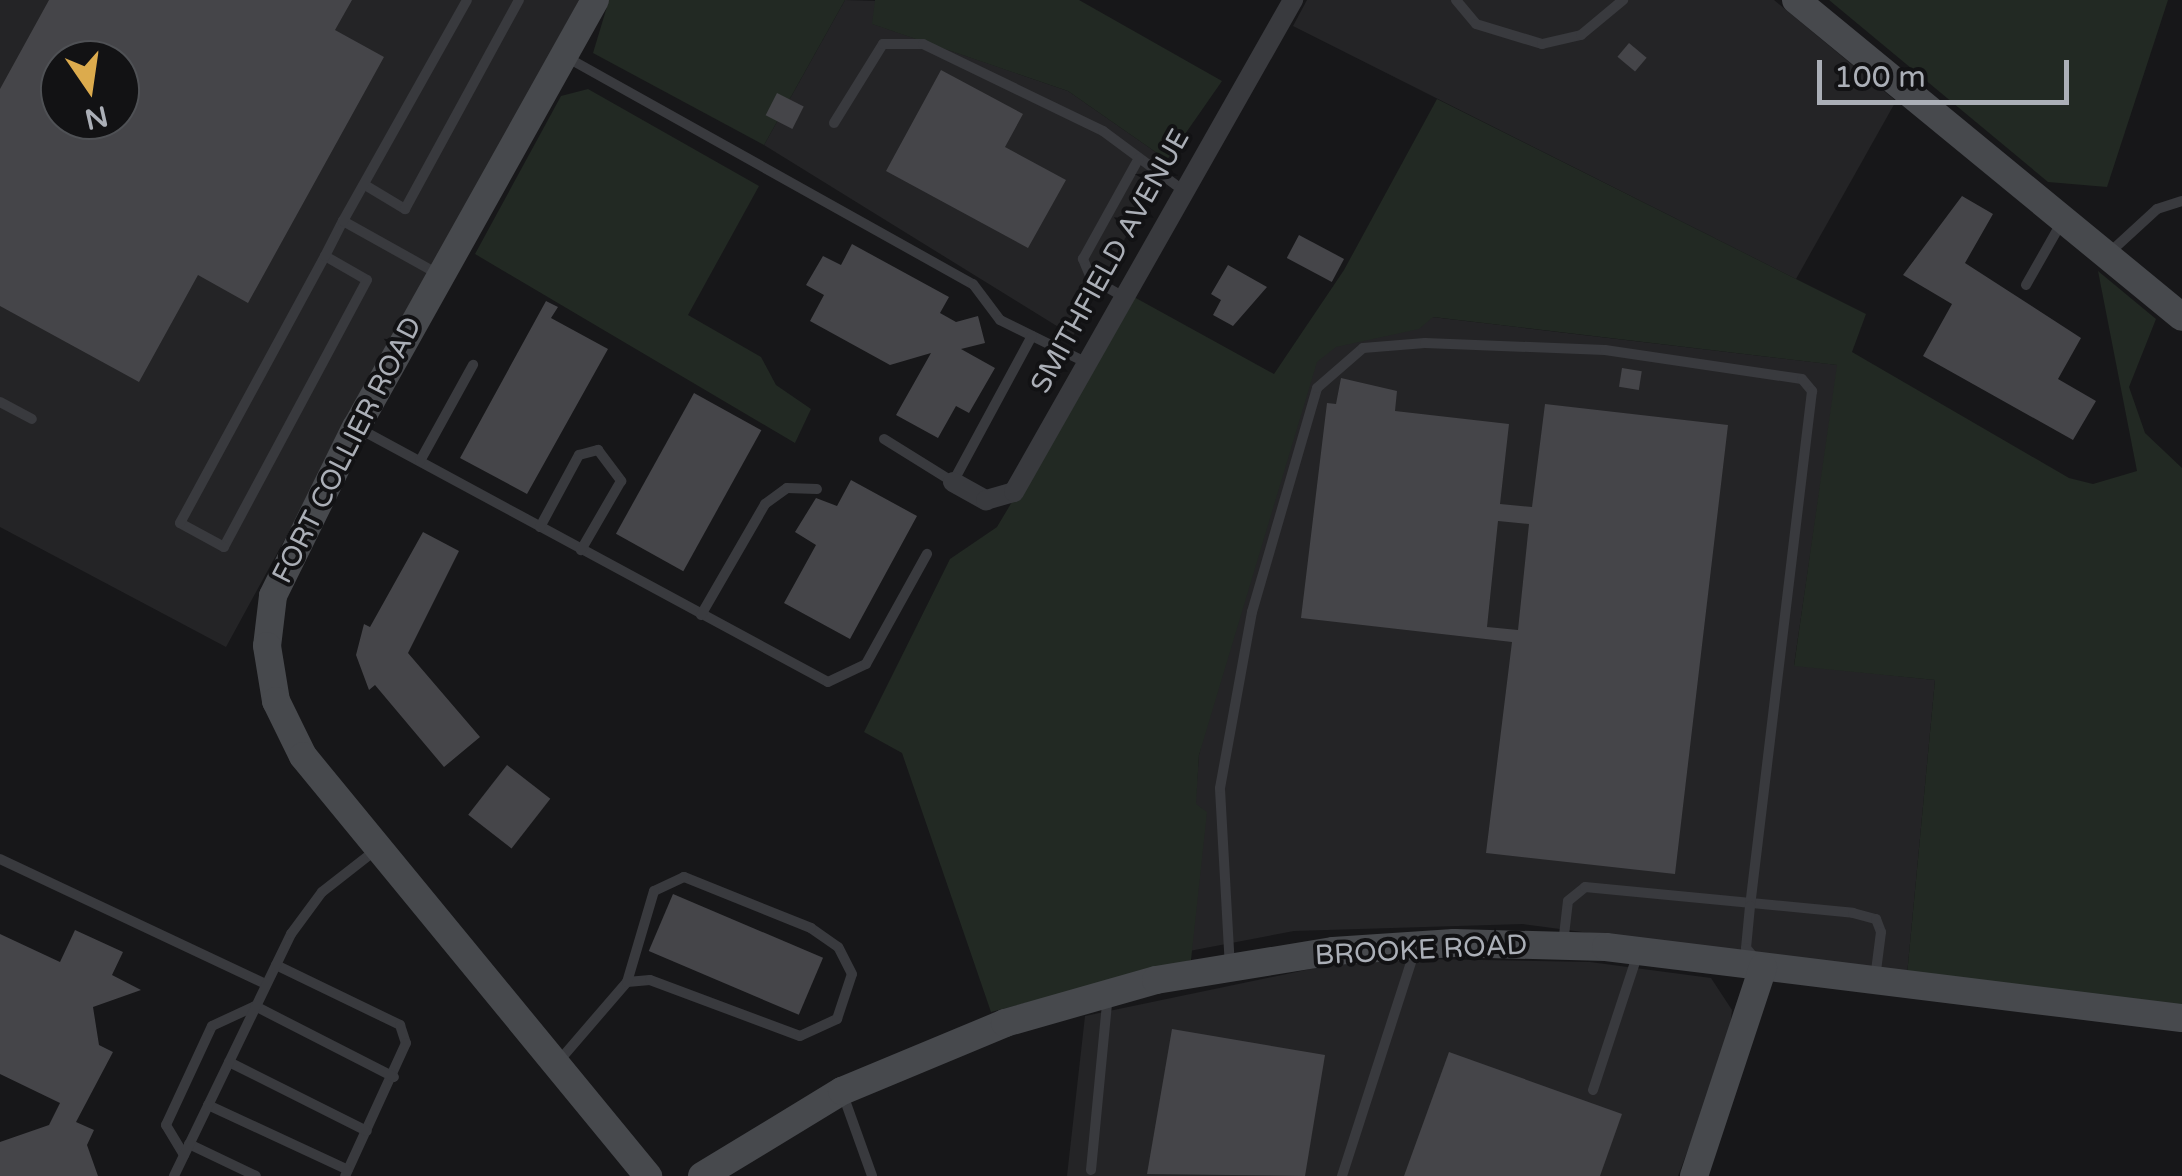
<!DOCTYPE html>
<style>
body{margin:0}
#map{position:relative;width:2182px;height:1176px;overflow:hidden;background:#171719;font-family:"Varela Round",sans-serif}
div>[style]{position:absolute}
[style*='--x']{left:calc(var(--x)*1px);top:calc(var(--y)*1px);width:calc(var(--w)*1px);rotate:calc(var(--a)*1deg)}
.built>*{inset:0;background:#242426}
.green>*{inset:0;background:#222923}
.building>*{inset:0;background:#454549;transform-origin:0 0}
.lane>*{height:10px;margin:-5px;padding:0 5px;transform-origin:5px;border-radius:5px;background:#393a3e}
.street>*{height:20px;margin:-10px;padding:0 10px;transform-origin:10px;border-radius:10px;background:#393a3e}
.secondary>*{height:28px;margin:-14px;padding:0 14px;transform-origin:14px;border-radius:14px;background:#47494d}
span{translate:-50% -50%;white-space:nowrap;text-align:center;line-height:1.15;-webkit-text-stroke:8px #121214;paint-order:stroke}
.street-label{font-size:28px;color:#abafb7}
.north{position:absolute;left:40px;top:40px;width:100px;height:100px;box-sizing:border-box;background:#121214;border:2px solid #4f5155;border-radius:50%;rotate:167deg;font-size:28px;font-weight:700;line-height:40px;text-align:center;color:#abafb7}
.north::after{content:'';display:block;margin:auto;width:35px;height:45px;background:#dcab4d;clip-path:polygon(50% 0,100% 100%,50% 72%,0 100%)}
.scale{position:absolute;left:1817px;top:60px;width:252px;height:45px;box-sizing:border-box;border:5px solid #abafb7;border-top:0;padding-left:12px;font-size:30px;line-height:35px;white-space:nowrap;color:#abafb7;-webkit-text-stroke:8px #121214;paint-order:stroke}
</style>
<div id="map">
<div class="built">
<i style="clip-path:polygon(evenodd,0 0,579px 0,226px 647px,0 527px,0 0,60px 60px,120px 60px,120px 120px,60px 120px,60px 60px)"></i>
<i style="clip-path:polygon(845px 0,878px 1px,873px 24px,1068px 91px,1167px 160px,1073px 336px,764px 145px)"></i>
<i style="clip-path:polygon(1307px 0,1774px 0,1896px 101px,1796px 279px,1293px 26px)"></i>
<i style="clip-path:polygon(1432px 317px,1838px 365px,1794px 665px,1935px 680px,1907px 975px,1523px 924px,1294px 931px,1184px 952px,1199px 755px,1263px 479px,1310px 345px)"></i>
<i style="clip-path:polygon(1363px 958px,1590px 962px,1711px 978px,1732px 1010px,1728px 1045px,1678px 1176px,1067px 1176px,1085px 1016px)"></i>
</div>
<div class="green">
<i style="clip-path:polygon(609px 0,845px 0,764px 145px,593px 53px)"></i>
<i style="clip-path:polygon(875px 0,1079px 0,1222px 81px,1167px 160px,1068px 91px,872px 24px)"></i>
<i style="clip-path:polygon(1829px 0,2168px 0,2107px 187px,2048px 182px)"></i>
<i style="clip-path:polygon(588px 89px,759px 186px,688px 315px,761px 357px,776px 385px,811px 409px,795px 443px,475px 254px,561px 96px)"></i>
<i style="clip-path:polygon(1437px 99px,1866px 314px,1852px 352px,2069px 478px,2093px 484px,2137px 471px,2098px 271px,2156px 319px,2129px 387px,2145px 433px,2182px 468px,2182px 1006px,1907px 975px,1935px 680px,1794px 666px,1837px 365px,1433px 317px,1419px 329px,1336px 347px,1317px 362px,1199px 755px,1196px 804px,1207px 812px,1191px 960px,991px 1012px,902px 753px,864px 732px,950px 559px,997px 527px,1134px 297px,1274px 374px,1344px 270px)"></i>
</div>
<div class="building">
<i style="clip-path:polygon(evenodd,49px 0,352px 0,335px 30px,384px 57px,248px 303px,198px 275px,139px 382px,0 306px,0 89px,49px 0,60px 60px,120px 60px,120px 120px,60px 120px,60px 60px)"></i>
<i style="left:1629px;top:43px;width:23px;height:18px;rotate:40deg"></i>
<i style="clip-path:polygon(941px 70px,1023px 114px,1005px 147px,1066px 180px,1028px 248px,886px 171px)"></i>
<i style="left:777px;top:93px;width:30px;height:25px;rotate:27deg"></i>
<i style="clip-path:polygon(1962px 196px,1993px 214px,1965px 263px,2081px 338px,2058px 379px,2096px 401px,2073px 440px,1923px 356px,1952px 304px,1903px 275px)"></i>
<i style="left:1299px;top:235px;width:51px;height:26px;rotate:28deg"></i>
<i style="clip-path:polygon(852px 244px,949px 297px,940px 313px,956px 322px,978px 316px,985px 343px,961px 349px,995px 368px,969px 413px,956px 406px,938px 438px,896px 415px,931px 353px,890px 365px,810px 321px,824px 295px,806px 285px,823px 256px,841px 265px)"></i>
<i style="clip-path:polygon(1228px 265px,1267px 287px,1233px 326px,1213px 315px,1221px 300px,1211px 294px)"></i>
<i style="clip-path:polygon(546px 301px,558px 307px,551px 318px,608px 349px,527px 494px,460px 458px)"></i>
<i style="left:1622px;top:368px;width:20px;height:19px;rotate:9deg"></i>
<i style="clip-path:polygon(evenodd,1341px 378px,1397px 391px,1395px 411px,1509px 424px,1500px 504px,1532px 507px,1545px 404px,1728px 425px,1675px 874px,1486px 853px,1512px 642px,1301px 618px,1327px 403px,1336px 404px,1341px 378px,1498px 521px,1529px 524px,1518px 630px,1487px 627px,1498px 521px)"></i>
<i style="left:694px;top:393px;width:77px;height:161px;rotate:29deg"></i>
<i style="clip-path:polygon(851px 480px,917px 516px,850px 639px,784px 603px,816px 545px,795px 532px,816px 498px,837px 506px)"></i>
<i style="clip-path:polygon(423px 532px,459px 551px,408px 653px,480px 737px,444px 767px,375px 685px,369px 690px,356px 655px,364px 624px,370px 627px)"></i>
<i style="left:507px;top:765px;width:55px;height:63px;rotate:38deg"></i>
<i style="left:673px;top:894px;width:163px;height:62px;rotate:23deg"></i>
<i style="clip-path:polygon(75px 930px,123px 952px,112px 975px,141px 990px,93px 1007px,99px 1045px,113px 1052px,76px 1122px,94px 1130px,87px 1145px,98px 1176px,0 1176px,0 1142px,49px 1125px,60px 1103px,0 1074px,0 934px,60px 962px)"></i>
<i style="clip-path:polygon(1172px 1029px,1325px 1055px,1305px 1176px,1147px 1174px)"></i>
<i style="clip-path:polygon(1449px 1052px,1622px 1114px,1600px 1176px,1404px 1176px)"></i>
</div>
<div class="lane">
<i style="--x:1456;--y:0;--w:31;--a:50"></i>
<i style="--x:1476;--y:24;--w:69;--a:16.9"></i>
<i style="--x:1542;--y:44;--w:40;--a:-13"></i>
<i style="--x:1581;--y:35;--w:55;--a:-39.8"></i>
<i style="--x:568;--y:58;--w:464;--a:29.2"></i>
<i style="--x:973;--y:284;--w:45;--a:53.1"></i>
<i style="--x:1000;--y:320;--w:95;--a:26.3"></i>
<i style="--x:834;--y:123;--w:93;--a:-58.2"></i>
<i style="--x:883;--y:44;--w:40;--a:0"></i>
<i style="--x:923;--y:44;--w:200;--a:25.8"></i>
<i style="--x:1103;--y:131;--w:97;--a:36.6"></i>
<i style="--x:365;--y:185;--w:47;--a:31"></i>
<i style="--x:405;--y:209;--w:238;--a:-61.4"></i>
<i style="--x:2107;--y:255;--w:68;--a:-42.6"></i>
<i style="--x:2157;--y:209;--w:26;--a:-18"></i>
<i style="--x:325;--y:256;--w:48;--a:29.7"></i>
<i style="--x:367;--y:280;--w:303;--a:118.2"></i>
<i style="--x:224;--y:547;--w:50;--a:-151.4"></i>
<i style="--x:180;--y:523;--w:304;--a:-61.5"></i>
<i style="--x:325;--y:256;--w:39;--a:-63"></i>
<i style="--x:438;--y:274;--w:109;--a:-150.8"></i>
<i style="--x:343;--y:221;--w:253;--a:-60.7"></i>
<i style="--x:2026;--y:285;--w:75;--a:-60.4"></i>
<i style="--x:1122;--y:296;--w:36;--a:-150"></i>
<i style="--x:1091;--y:278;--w:21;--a:-113"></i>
<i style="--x:1083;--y:259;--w:115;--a:-61"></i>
<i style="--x:0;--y:402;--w:36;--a:28"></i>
<i style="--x:358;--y:428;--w:534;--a:28.39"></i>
<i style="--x:828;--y:682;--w:42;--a:-25.3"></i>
<i style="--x:866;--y:664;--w:126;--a:-61"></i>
<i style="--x:884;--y:439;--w:81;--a:31.9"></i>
<i style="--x:953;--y:482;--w:166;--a:-61.6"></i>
<i style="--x:420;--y:461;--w:110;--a:-61.1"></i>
<i style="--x:540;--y:527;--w:82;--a:-61.6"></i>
<i style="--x:579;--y:455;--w:20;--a:-15"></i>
<i style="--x:598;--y:450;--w:39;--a:53"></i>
<i style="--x:621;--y:481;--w:80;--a:120.1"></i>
<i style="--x:701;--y:615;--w:128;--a:-60"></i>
<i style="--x:765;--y:504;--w:27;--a:-36"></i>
<i style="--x:787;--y:488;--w:30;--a:2"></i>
<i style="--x:0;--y:859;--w:294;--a:25.2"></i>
<i style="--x:1563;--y:944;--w:43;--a:-83.4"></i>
<i style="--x:1568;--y:901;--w:22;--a:-39"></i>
<i style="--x:1585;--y:887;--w:269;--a:5.5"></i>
<i style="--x:1853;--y:913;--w:24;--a:15"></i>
<i style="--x:1876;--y:919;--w:14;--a:69"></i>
<i style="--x:1881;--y:932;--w:47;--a:97.3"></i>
<i style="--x:276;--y:965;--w:138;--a:25.8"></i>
<i style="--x:400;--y:1025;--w:19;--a:72"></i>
<i style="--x:406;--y:1043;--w:146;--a:114.6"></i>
<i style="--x:1230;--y:968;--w:180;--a:-93.2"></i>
<i style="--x:1220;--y:788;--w:179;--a:-79.7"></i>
<i style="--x:1252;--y:612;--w:233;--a:-73.8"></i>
<i style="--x:1317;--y:388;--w:61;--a:-41"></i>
<i style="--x:1363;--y:348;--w:62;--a:-4.6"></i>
<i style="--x:1425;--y:343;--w:180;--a:2.2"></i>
<i style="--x:1605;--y:350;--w:199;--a:8.4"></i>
<i style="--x:1802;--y:379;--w:16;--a:50"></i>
<i style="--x:1812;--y:391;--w:519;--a:96.86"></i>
<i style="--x:1750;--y:906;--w:42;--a:95.4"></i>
<i style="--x:1746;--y:948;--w:16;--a:50"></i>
<i style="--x:559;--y:1061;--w:104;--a:-49.3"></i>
<i style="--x:627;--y:982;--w:23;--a:-5"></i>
<i style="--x:650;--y:980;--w:160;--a:20.5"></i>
<i style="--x:800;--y:1036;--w:41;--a:-24.7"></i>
<i style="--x:837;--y:1019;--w:47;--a:-71.6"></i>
<i style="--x:852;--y:974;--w:30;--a:-117"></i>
<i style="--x:838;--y:947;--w:33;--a:-145"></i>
<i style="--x:811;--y:928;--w:137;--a:-158.1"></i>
<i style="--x:684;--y:877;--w:33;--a:155"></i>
<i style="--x:654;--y:891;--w:95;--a:106.5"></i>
<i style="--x:229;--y:1062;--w:154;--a:26.6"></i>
<i style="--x:1593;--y:1090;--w:144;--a:-71.8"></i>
<i style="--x:842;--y:1092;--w:89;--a:70.3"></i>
<i style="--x:208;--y:1105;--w:154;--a:24.9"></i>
<i style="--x:189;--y:1144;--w:74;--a:25.5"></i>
<i style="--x:184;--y:1155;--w:35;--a:-121"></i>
<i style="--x:166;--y:1125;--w:109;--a:-65.1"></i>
<i style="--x:212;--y:1026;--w:47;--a:-24.9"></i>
<i style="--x:255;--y:1006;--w:156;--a:27.1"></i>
<i style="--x:1091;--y:1170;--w:177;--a:-84.5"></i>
<i style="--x:174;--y:1176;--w:269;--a:-64.2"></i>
<i style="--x:291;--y:934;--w:52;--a:-53.6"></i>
<i style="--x:322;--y:892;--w:70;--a:-38"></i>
<i style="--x:1342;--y:1176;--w:241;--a:-72.1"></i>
</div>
<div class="street">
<i style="--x:953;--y:482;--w:38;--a:29"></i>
<i style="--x:986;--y:500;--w:29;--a:-16"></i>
<i style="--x:1014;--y:492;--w:566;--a:-60.44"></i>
</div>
<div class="secondary">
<i style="--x:595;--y:0;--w:489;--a:119.2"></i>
<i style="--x:356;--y:427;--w:188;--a:116.2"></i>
<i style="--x:273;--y:596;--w:50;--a:96.8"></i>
<i style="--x:267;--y:646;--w:56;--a:80.7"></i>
<i style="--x:276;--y:701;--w:61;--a:63.9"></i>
<i style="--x:303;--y:756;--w:544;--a:50.6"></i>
<i style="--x:1796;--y:0;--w:499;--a:39.4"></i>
<i style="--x:702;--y:1176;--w:164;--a:-31.3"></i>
<i style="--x:842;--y:1091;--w:177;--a:-22.6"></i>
<i style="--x:1005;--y:1023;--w:157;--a:-15.9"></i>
<i style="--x:1156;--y:980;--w:179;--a:-9.3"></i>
<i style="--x:1333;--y:951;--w:121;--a:-3.8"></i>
<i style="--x:1454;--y:943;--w:152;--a:1.5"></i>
<i style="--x:1606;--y:947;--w:580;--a:7.03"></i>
<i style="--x:1694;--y:1176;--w:220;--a:-71.7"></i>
</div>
<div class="street-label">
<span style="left:1110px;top:261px;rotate:-61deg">SMITHFIELD AVENUE</span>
<span style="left:347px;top:450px;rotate:-63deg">FORT COLLIER ROAD</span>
<span style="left:1421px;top:950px;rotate:-3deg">BROOKE ROAD</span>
</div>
<div class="north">N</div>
<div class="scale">100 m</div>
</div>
